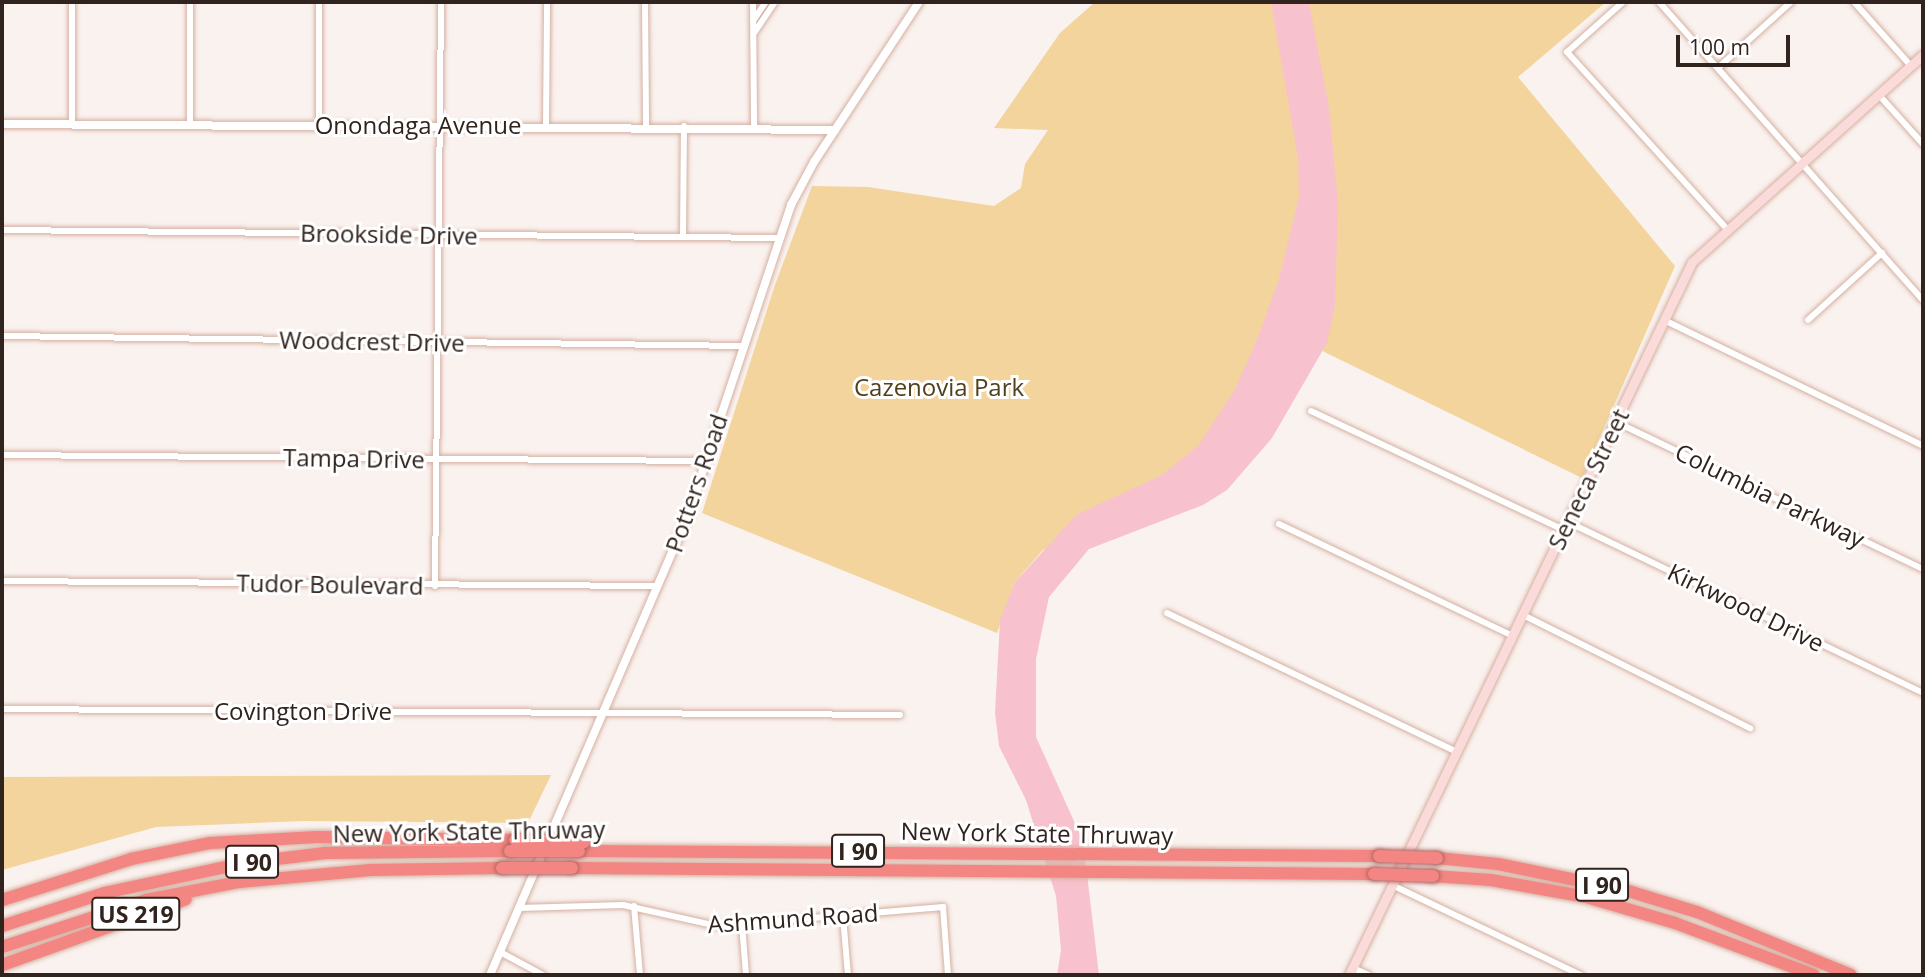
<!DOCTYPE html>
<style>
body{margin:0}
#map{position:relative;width:1925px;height:977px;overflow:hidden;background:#faf2ef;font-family:"Open Sans",sans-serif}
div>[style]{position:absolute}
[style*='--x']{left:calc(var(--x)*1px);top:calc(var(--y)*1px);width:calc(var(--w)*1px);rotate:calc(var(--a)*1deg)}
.green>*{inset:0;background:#f2d49c}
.water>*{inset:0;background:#f8c1ce}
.roads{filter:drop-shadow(0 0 2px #d5b0a1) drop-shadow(0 0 2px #d5b0a1)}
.minor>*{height:6px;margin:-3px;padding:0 3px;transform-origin:3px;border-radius:3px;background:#fff}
.tertiary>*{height:8px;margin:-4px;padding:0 4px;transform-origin:4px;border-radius:4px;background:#fff}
.secondary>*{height:9px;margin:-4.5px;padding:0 4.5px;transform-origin:4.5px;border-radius:4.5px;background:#fbdbda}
.motorway>*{height:12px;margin:-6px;padding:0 6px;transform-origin:6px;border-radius:6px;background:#f38682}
.bridges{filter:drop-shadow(0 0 2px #af635f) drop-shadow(0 0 2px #af635f)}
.motorway-bridge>*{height:12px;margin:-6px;padding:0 6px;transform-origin:6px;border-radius:6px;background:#f38682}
span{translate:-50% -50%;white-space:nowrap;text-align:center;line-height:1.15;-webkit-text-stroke:6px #fff;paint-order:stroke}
.shield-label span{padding:2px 5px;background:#fff;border:2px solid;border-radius:5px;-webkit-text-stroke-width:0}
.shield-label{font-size:23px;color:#31231d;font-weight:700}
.street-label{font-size:24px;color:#31231d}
.park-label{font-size:24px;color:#51401e}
.frame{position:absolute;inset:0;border:4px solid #31231d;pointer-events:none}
.scale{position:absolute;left:1676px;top:35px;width:114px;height:32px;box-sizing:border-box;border:4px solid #31231d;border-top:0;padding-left:9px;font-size:21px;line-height:24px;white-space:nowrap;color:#31231d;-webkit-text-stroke:5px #fff;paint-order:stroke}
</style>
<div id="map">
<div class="green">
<i style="clip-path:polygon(1095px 2px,1606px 2px,1518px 77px,1675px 266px,1582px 478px,1306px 343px,1178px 474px,1043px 550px,1015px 582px,997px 633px,702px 513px,775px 285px,812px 186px,868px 187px,994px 206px,1021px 188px,1025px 164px,1048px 130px,994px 128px,1060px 33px)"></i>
<i style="clip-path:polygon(551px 775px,528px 823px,303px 821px,156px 827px,2px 870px,2px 777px)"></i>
</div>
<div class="water">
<i style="clip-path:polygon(1271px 2px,1309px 2px,1329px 108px,1338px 204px,1335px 305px,1327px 343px,1272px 438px,1227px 490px,1203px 505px,1089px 549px,1049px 597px,1036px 659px,1036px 737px,1083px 841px,1099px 975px,1057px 975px,1061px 950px,1056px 896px,1026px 800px,999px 746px,995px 713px,1000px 620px,1015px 582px,1076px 515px,1162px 475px,1199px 445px,1235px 389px,1258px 337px,1279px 279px,1299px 197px,1298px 158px)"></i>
</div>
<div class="roads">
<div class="minor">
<i style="--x:72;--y:2;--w:123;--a:90"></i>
<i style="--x:319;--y:2;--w:122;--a:90"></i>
<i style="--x:645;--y:2;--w:124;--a:89.5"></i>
<i style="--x:753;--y:2;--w:124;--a:89.5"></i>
<i style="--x:1623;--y:2;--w:75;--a:138.2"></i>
<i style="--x:1567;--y:52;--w:240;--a:47.9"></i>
<i style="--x:1659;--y:2;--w:398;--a:48.5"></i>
<i style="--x:1854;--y:2;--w:86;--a:48.3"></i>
<i style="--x:753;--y:21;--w:23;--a:-56"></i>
<i style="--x:754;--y:33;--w:37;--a:-56"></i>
<i style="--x:1719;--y:67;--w:97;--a:-42.1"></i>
<i style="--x:1879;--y:95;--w:66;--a:48.1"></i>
<i style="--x:190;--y:123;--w:121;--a:-90"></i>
<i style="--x:546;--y:125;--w:123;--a:-89.5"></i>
<i style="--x:2;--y:230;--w:775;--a:0.59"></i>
<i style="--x:683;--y:237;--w:111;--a:-89.5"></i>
<i style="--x:1664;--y:320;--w:288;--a:25.9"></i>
<i style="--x:1808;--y:320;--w:100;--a:-42.2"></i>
<i style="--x:2;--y:336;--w:740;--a:0.77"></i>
<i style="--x:1311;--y:411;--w:280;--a:25.2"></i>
<i style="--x:1616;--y:422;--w:340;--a:25.6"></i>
<i style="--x:2;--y:455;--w:704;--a:0.49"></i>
<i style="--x:1568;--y:522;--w:394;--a:25.7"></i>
<i style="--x:1279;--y:524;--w:259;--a:25.6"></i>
<i style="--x:2;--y:581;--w:656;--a:0.44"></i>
<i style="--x:435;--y:586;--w:584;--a:-89.41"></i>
<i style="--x:1167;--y:613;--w:322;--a:25.6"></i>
<i style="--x:1523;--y:615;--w:254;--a:26.5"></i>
<i style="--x:2;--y:709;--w:898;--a:0.38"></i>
<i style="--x:1392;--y:885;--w:209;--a:25.5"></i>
<i style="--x:634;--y:906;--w:69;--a:85"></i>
<i style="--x:519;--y:908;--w:104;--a:-1.7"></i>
<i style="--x:623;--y:905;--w:96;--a:12.6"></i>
<i style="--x:717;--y:926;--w:227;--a:-4.8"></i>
<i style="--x:943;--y:907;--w:68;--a:85.8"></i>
<i style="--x:843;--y:916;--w:59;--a:85.2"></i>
<i style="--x:742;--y:924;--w:51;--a:85.5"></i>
<i style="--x:500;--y:952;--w:49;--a:28.1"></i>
<i style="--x:1353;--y:968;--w:17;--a:24"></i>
</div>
<div class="tertiary">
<i style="--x:2;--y:124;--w:833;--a:0.41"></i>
<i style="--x:490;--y:975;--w:498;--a:-66.7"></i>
<i style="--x:687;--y:518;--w:330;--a:-71.6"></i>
<i style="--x:791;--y:205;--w:49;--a:-61.9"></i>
<i style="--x:814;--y:162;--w:191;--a:-56.7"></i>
</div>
<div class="secondary">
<i style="--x:1349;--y:975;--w:791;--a:-64.31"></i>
<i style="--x:1692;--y:262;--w:310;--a:-41.9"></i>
</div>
<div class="motorway">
<i style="--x:579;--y:851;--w:800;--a:0.36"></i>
<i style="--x:1437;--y:858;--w:61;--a:5.6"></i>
<i style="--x:1498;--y:864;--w:130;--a:11.6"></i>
<i style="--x:1625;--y:890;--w:75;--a:17"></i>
<i style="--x:1697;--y:912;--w:166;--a:22.2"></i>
<i style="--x:572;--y:868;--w:802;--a:0.43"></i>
<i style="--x:1433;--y:876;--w:58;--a:3.9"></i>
<i style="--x:1491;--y:880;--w:97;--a:10.1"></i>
<i style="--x:1586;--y:897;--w:93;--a:16.3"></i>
<i style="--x:1675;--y:923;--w:148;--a:20.5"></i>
<i style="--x:2;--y:900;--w:135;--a:-17.6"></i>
<i style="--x:131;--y:859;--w:81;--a:-11.4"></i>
<i style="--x:210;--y:843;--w:107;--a:-3.2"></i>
<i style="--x:317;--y:837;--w:198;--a:0.9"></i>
<i style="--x:2;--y:926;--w:107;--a:-17.9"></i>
<i style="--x:104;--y:893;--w:143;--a:-12.1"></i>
<i style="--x:244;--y:863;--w:82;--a:-7"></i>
<i style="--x:325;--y:853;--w:185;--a:-0.6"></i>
<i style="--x:2;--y:947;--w:151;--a:-18.1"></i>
<i style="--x:146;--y:900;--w:95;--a:-11"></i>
<i style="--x:239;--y:882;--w:132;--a:-5.2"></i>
<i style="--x:370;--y:870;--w:132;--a:-0.9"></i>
<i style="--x:2;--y:965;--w:195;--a:-19.7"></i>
</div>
</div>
<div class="bridges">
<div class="motorway-bridge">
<i style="--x:515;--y:840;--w:69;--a:1.7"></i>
<i style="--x:510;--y:851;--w:69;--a:0"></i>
<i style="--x:1379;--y:856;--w:58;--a:2"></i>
<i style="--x:502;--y:868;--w:70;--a:0"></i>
<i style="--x:1374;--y:874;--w:59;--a:1.9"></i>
</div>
</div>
<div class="shield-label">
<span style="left:858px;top:851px">I 90</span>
<span style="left:252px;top:862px">I 90</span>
<span style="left:1602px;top:885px">I 90</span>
<span style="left:136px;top:914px">US 219</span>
</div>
<div class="street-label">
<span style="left:418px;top:125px">Onondaga Avenue</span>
<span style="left:389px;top:234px;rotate:1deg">Brookside Drive</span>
<span style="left:372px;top:341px;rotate:1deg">Woodcrest Drive</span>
<span style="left:354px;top:458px;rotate:1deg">Tampa Drive</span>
<span style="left:1588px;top:479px;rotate:-64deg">Seneca Street</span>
<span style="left:696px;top:483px;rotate:-71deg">Potters Road</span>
<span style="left:1770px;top:495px;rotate:26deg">Columbia Parkway</span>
<span style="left:330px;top:584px;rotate:1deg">Tudor Boulevard</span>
<span style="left:1746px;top:607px;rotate:26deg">Kirkwood Drive</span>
<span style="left:303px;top:711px">Covington Drive</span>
<span style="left:469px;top:831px;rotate:-1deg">New York State Thruway</span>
<span style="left:1037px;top:833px;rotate:1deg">New York State Thruway</span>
<span style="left:793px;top:918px;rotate:-4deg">Ashmund Road</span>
</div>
<div class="park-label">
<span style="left:939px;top:387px">Cazenovia Park</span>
</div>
<div class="frame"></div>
<div class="scale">100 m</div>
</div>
